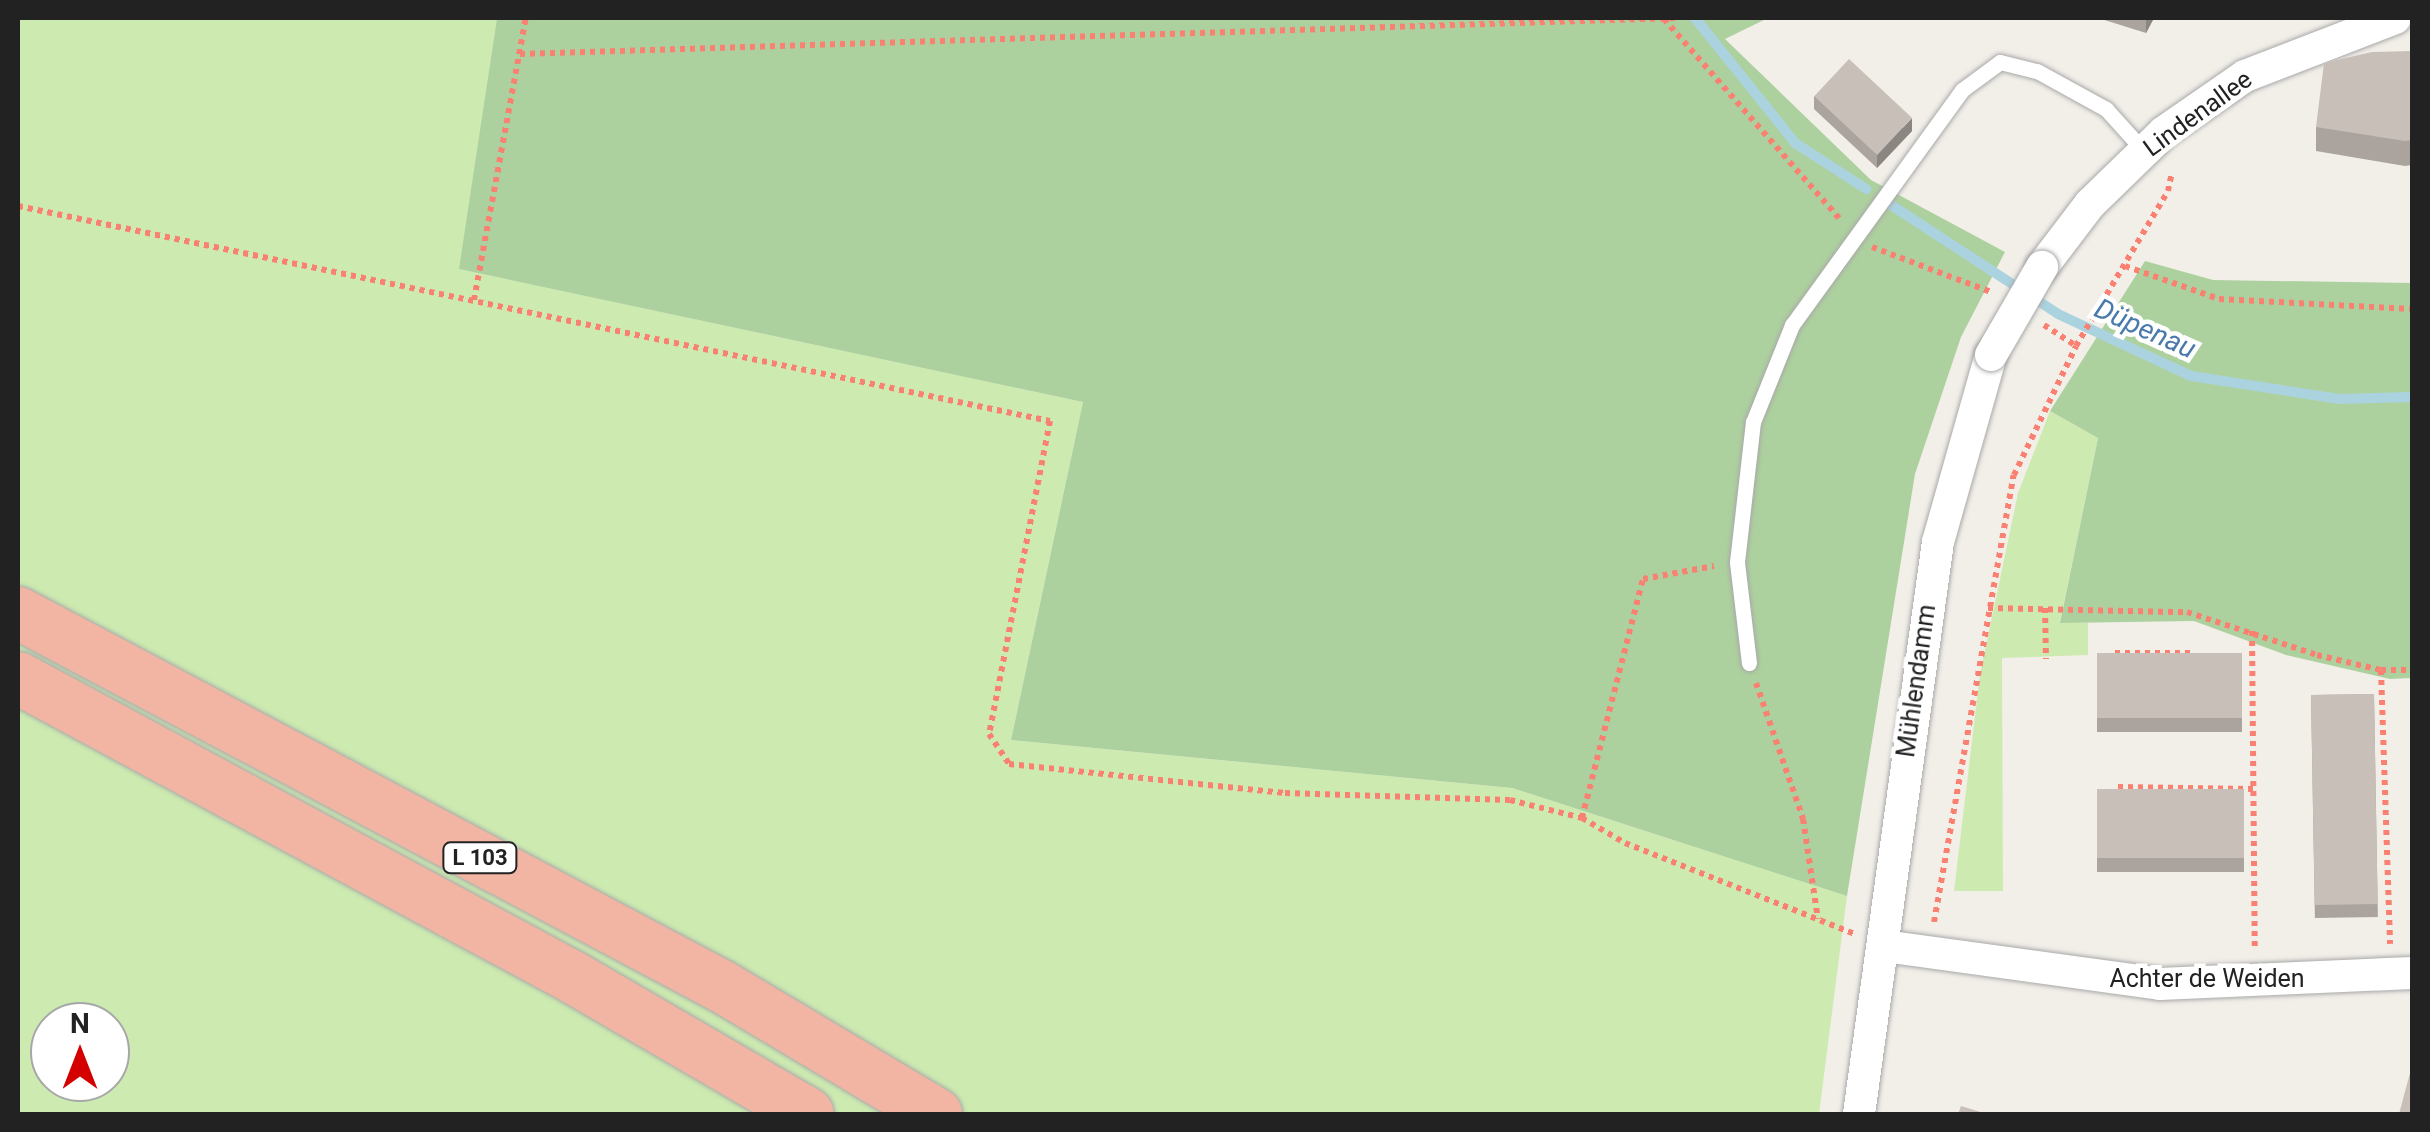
<!DOCTYPE html>
<meta charset="utf-8">
<style>
body{margin:0}
#map{position:relative;width:2430px;height:1132px;overflow:hidden;background:#f2efe9;font-family:Roboto,sans-serif}
div>[style]{position:absolute}
[style*='--x']{left:calc(var(--x)*1px);top:calc(var(--y)*1px);width:calc(var(--w)*1px);rotate:calc(var(--a)*1deg)}
.grass>*{inset:0;background:#cdebb0}
.forest>*{inset:0;background:#add19e}
.stream>*{height:10px;margin:-5px;padding:0 5px;transform-origin:5px;border-radius:5px;background:#aad3df}
.path>*{height:6px;margin-top:-3px;transform-origin:0;background:repeating-linear-gradient(90deg,#fa8072 0 5px,transparent 0 10px)}
.roads{filter:drop-shadow(0 0 2px #a9a9a9) drop-shadow(0 0 2px #a9a9a9)}
.service>*{height:15px;margin:-7.5px;padding:0 7.5px;transform-origin:7.5px;border-radius:7.5px;background:#fff}
.minor>*{height:32px;margin:-16px;padding:0 16px;transform-origin:16px;border-radius:16px;background:#fff}
.trunk>*{height:52px;margin:-26px;padding:0 26px;transform-origin:26px;border-radius:26px;background:#f2b4a3}
.bridges{filter:drop-shadow(0 0 2px #a9a9a9) drop-shadow(0 0 2px #a9a9a9)}
.minor-bridge>*{height:32px;margin:-16px;padding:0 16px;transform-origin:16px;border-radius:16px;background:#fff}
.wall>*{inset:0;background:#aba49e;transform-origin:0 0}
.shaded-wall>*{inset:0;background:#8b8681}
.building>*{inset:0;background:#c7bfb8;transform-origin:0 0}
span{translate:-50% -50%;white-space:nowrap;text-align:center;line-height:1.15;-webkit-text-stroke:9px #fff;paint-order:stroke}
.shield-label span{padding:2px 8px;background:#fff;border:2px solid;border-radius:8px;-webkit-text-stroke-width:0}
.shield-label{font-size:22px;color:#222;font-weight:700}
.street-label{font-size:25px;color:#222}
.water-label{font-size:28px;color:#4a7aab;font-style:italic}
.frame{position:absolute;inset:0;border:20px solid #222;pointer-events:none}
.north{position:absolute;left:30px;top:1002px;width:100px;height:100px;box-sizing:border-box;background:#fff;border:2px solid #a7a7a7;border-radius:50%;rotate:0deg;font-size:28px;font-weight:700;line-height:40px;text-align:center;color:#222}
.north::after{content:'';display:block;margin:auto;width:35px;height:45px;background:#d40000;clip-path:polygon(50% 0,100% 100%,50% 72%,0 100%)}
</style>
<div id="map">
<div class="grass">
<i style="clip-path:polygon(evenodd,18px 18px,497px 18px,460px 269px,1083px 402px,1011px 740px,1512px 788px,1847px 896px,1819px 1114px,18px 1114px,18px 18px,50px 1022px,110px 1022px,110px 1082px,50px 1082px,50px 1022px)"></i>
<i style="clip-path:polygon(2050px 411px,2098px 438px,2060px 622px,2088px 623px,2088px 655px,2002px 658px,2003px 891px,1954px 891px,1980px 674px,2018px 493px)"></i>
</div>
<div class="forest">
<i style="clip-path:polygon(497px 18px,1768px 18px,1725px 39px,1871px 180px,2005px 252px,1961px 337px,1915px 474px,1847px 896px,1512px 788px,1011px 740px,1083px 402px,459px 269px)"></i>
<i style="clip-path:polygon(2145px 261px,2213px 280px,2412px 283px,2412px 678px,2390px 679px,2286px 655px,2194px 621px,2060px 623px,2098px 438px,2050px 411px)"></i>
</div>
<div class="stream">
<i style="--x:1695;--y:18;--w:160;--a:51.3"></i>
<i style="--x:1795;--y:143;--w:85;--a:32.9"></i>
<i style="--x:1891;--y:205;--w:199;--a:33.1"></i>
<i style="--x:2058;--y:314;--w:147;--a:25"></i>
<i style="--x:2191;--y:376;--w:150;--a:8.8"></i>
<i style="--x:2339;--y:399;--w:73;--a:-1.6"></i>
</div>
<div class="path">
<i style="--x:1664;--y:19;--w:266;--a:48.7"></i>
<i style="--x:520;--y:54;--w:1157;--a:-1.78"></i>
<i style="--x:18;--y:206;--w:1054;--a:11.77"></i>
<i style="--x:1050;--y:421;--w:319;--a:101"></i>
<i style="--x:989;--y:734;--w:36;--a:56"></i>
<i style="--x:1009;--y:764;--w:278;--a:6"></i>
<i style="--x:1285;--y:793;--w:225;--a:1.8"></i>
<i style="--x:1510;--y:800;--w:74;--a:14"></i>
<i style="--x:1582;--y:818;--w:50;--a:30.2"></i>
<i style="--x:1625;--y:843;--w:247;--a:21.6"></i>
<i style="--x:1872;--y:247;--w:127;--a:20.7"></i>
<i style="--x:2125;--y:266;--w:100;--a:19.3"></i>
<i style="--x:2219;--y:299;--w:193;--a:3"></i>
<i style="--x:474;--y:300;--w:287;--a:-79.6"></i>
<i style="--x:2044;--y:325;--w:38;--a:33"></i>
<i style="--x:1988;--y:608;--w:199;--a:1.2"></i>
<i style="--x:2187;--y:612;--w:137;--a:18.3"></i>
<i style="--x:2317;--y:655;--w:66;--a:13.2"></i>
<i style="--x:2381;--y:670;--w:31;--a:0"></i>
<i style="--x:2045;--y:608;--w:51;--a:88.9"></i>
<i style="--x:2252;--y:631;--w:319;--a:89.5"></i>
<i style="--x:2115;--y:653;--w:77;--a:0"></i>
<i style="--x:2381;--y:670;--w:274;--a:88.1"></i>
<i style="--x:1756;--y:683;--w:144;--a:70.9"></i>
<i style="--x:1803;--y:819;--w:101;--a:81.5"></i>
<i style="--x:2118;--y:787;--w:135;--a:0.8"></i>
<i style="--x:1582;--y:818;--w:247;--a:-75.7"></i>
<i style="--x:1643;--y:579;--w:72;--a:-10.4"></i>
<i style="--x:1934;--y:922;--w:454;--a:-79.9"></i>
<i style="--x:2014;--y:475;--w:143;--a:-64.3"></i>
<i style="--x:2076;--y:346;--w:180;--a:-59.3"></i>
<i style="--x:2168;--y:191;--w:19;--a:-78"></i>
</div>
<div class="roads">
<div class="service">
<i style="--x:1749;--y:663;--w:102;--a:-96.8"></i>
<i style="--x:1737;--y:562;--w:141;--a:-83.5"></i>
<i style="--x:1753;--y:422;--w:105;--a:-68.1"></i>
<i style="--x:1792;--y:325;--w:290;--a:-54.1"></i>
<i style="--x:1962;--y:90;--w:47;--a:-36.4"></i>
<i style="--x:2000;--y:62;--w:38;--a:14"></i>
<i style="--x:2037;--y:71;--w:79;--a:28.8"></i>
<i style="--x:2106;--y:109;--w:57;--a:47.9"></i>
</div>
<div class="minor">
<i style="--x:2042;--y:267;--w:79;--a:-52.7"></i>
<i style="--x:2090;--y:204;--w:103;--a:-44.2"></i>
<i style="--x:2164;--y:132;--w:98;--a:-34.7"></i>
<i style="--x:2245;--y:76;--w:161;--a:-21.1"></i>
<i style="--x:1884;--y:946;--w:279;--a:7.8"></i>
<i style="--x:2160;--y:984;--w:252;--a:-2.5"></i>
<i style="--x:1859;--y:1114;--w:577;--a:-82.14"></i>
<i style="--x:1938;--y:542;--w:194;--a:-74.2"></i>
</div>
<div class="trunk">
<i style="--x:18;--y:613;--w:798;--a:27.95"></i>
<i style="--x:723;--y:987;--w:248;--a:30.8"></i>
<i style="--x:18;--y:678;--w:634;--a:28.34"></i>
<i style="--x:576;--y:979;--w:268;--a:30.2"></i>
</div>
</div>
<div class="bridges">
<div class="minor-bridge">
<i style="--x:1991;--y:355;--w:102;--a:-59.9"></i>
</div>
</div>
<div class="wall">
<i style="clip-path:polygon(2098px 18px,2154px 18px,2146px 33px)"></i>
<i style="clip-path:polygon(2412px 51px,2412px 165px,2405px 166px,2316px 151px,2316px 127px)"></i>
<i style="clip-path:polygon(1814px 96px,1912px 131px,1877px 168px,1814px 109px)"></i>
<i style="left:2097px;top:653px;width:145px;height:79px"></i>
<i style="left:2374px;top:694px;width:223px;height:63px;rotate:89deg"></i>
<i style="left:2097px;top:789px;width:147px;height:83px"></i>
</div>
<div class="shaded-wall">
<i style="clip-path:polygon(2146px 18px,2154px 18px,2146px 33px)"></i>
<i style="clip-path:polygon(1912px 118px,1912px 131px,1877px 168px,1877px 155px)"></i>
</div>
<div class="building">
<i style="clip-path:polygon(2412px 51px,2412px 140px,2405px 141px,2316px 127px,2324px 63px,2372px 52px)"></i>
<i style="left:1849px;top:59px;width:86px;height:51px;rotate:43deg"></i>
<i style="left:2097px;top:653px;width:145px;height:65px"></i>
<i style="left:2374px;top:694px;width:210px;height:63px;rotate:89deg"></i>
<i style="left:2097px;top:789px;width:147px;height:69px"></i>
<i style="clip-path:polygon(2410px 1073px,2412px 1074px,2412px 1114px,2399px 1114px)"></i>
<i style="clip-path:polygon(1961px 1106px,1987px 1114px,1958px 1114px)"></i>
</div>
<div class="shield-label">
<span style="left:480px;top:858px">L 103</span>
</div>
<div class="street-label">
<span style="left:2198px;top:114px;rotate:-36deg">Lindenallee</span>
<span style="left:1917px;top:681px;rotate:-82deg">Mühlendamm</span>
<span style="left:2207px;top:979px">Achter de Weiden</span>
</div>
<div class="water-label">
<span style="left:2145px;top:329px;rotate:24deg">Düpenau</span>
</div>
<div class="frame"></div>
<div class="north">N</div>
</div>
